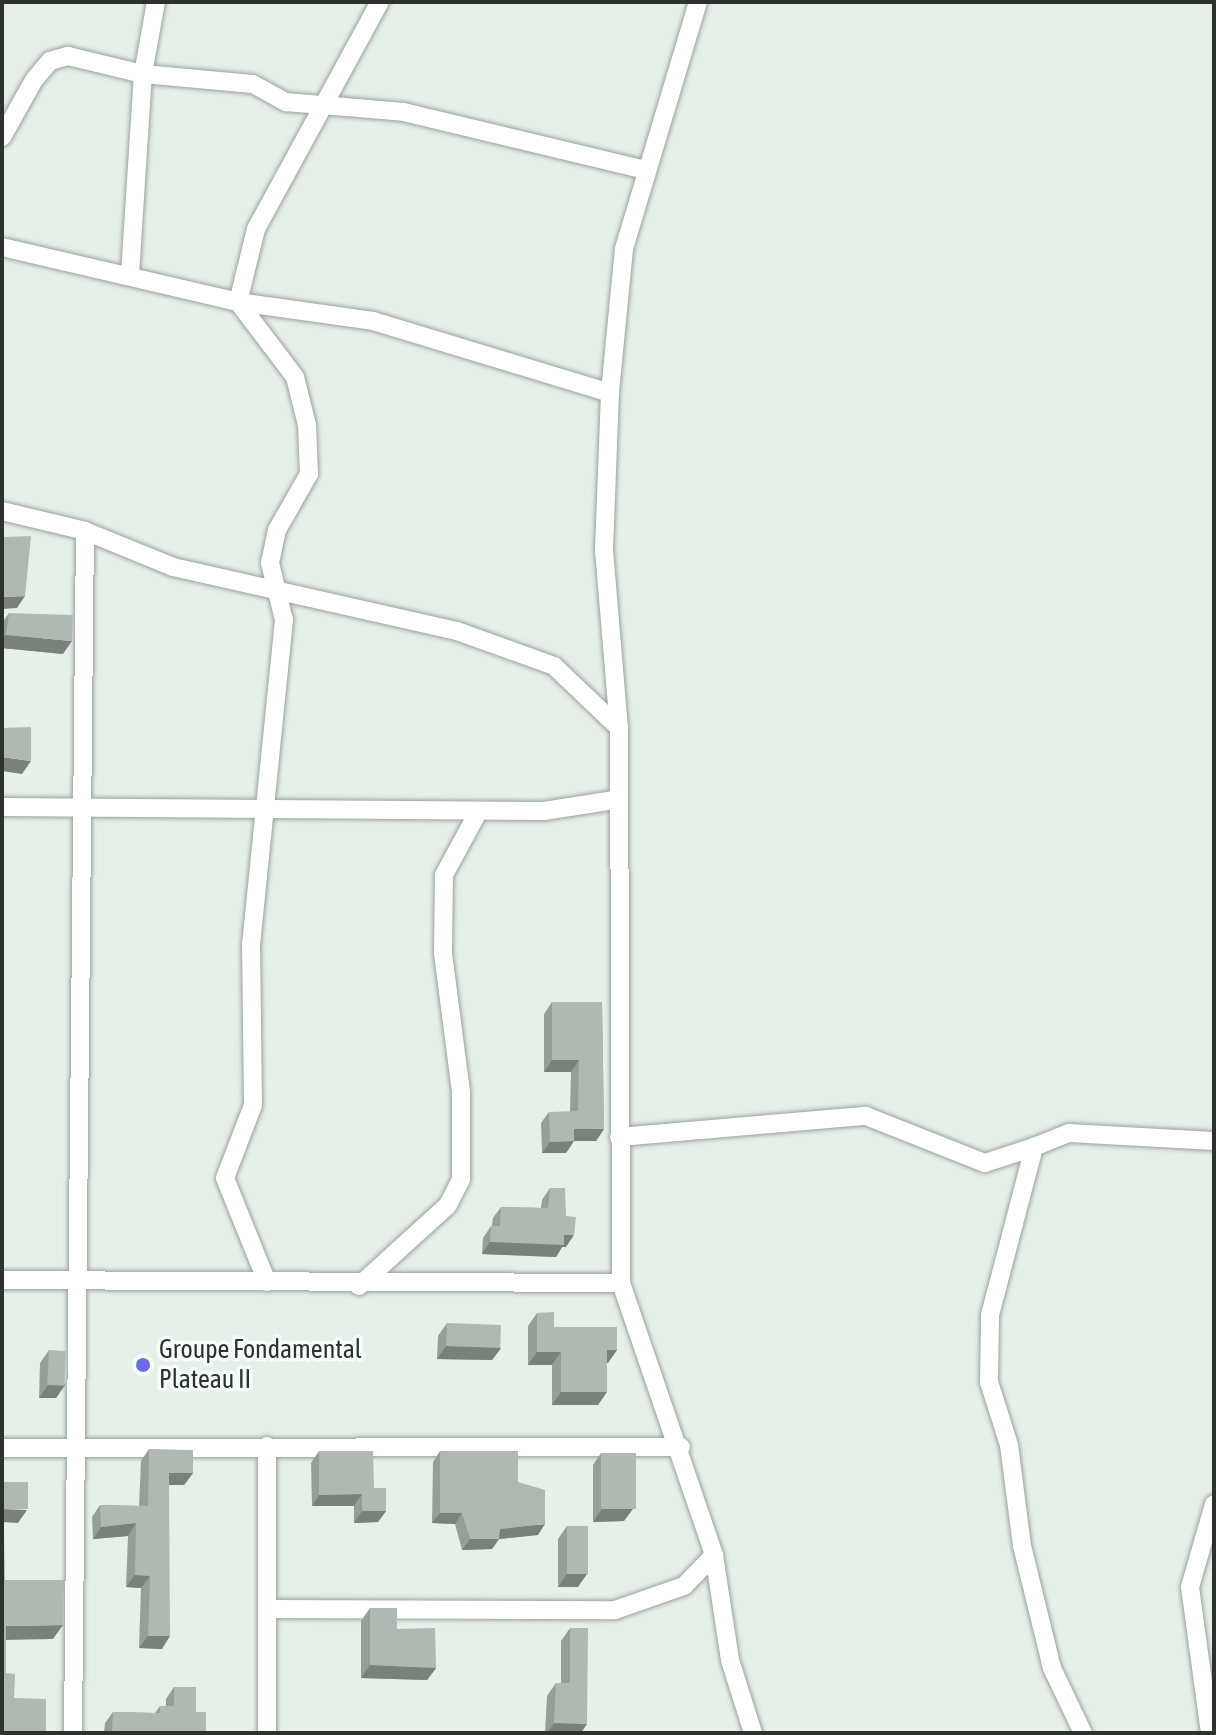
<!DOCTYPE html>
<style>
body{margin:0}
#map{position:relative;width:1216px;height:1735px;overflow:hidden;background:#e6f0e9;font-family:"Asap Condensed",sans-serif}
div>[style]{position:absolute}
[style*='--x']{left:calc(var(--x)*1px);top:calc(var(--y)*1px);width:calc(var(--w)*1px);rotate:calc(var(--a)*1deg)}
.roads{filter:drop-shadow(0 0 2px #99a29c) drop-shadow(0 0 2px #99a29c)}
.street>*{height:18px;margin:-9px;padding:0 9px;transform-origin:9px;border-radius:9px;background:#fff}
.wall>*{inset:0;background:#969e99}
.shaded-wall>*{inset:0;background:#7a817d}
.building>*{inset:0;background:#afb8b2;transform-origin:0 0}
.dots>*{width:22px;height:22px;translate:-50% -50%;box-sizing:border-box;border:4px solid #f4fdf7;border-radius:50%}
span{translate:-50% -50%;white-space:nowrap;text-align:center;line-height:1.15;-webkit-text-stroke:7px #f4fdf7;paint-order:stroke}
.poi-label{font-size:26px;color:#2e322f}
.left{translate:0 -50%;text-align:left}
.frame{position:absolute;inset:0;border:4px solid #2e322f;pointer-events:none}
</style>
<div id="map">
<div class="roads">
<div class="street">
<i style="--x:698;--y:2;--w:258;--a:106.7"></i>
<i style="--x:624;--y:249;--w:145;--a:95.6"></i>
<i style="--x:610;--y:393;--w:157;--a:92.2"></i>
<i style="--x:604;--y:550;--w:179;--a:85.2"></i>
<i style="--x:619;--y:728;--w:555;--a:89.79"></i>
<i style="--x:621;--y:1283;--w:287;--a:71.1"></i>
<i style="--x:714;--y:1555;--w:106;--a:81.3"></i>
<i style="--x:730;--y:1660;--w:77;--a:72.5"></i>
<i style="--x:2;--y:137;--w:65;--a:-60.7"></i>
<i style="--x:34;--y:80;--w:25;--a:-50"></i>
<i style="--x:50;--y:61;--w:19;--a:-16"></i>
<i style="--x:68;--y:56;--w:77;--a:13.5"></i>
<i style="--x:143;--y:74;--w:110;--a:5.2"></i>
<i style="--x:253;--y:84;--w:38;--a:29"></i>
<i style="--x:286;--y:102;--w:118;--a:4.8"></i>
<i style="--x:404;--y:112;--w:248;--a:13.5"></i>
<i style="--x:2;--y:247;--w:242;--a:13.1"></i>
<i style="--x:238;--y:302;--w:136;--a:8"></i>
<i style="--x:373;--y:321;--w:248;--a:16.9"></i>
<i style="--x:130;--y:274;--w:200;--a:-86.3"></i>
<i style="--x:143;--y:74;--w:73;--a:-79.8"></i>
<i style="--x:2;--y:511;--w:85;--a:13.5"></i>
<i style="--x:85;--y:531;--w:95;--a:22.2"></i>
<i style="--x:173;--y:567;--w:291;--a:12.7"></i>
<i style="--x:457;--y:631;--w:103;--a:19.8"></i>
<i style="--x:554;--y:666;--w:90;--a:43.6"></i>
<i style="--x:2;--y:807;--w:542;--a:0.42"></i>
<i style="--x:544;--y:811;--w:71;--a:-8.9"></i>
<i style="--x:619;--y:1137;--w:248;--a:-4.9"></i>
<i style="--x:866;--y:1116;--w:128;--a:21.6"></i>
<i style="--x:985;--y:1163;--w:52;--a:-18.1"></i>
<i style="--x:2;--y:1280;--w:619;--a:0.28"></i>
<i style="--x:267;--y:1282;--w:112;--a:-112"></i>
<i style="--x:225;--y:1178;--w:78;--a:-69"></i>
<i style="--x:253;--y:1105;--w:160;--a:-90.7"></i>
<i style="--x:251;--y:945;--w:327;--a:-84.2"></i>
<i style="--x:284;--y:620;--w:59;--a:-103.8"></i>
<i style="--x:270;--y:563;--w:34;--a:-78"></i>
<i style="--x:277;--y:530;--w:64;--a:-60.3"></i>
<i style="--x:309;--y:474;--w:49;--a:-92.3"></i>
<i style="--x:307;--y:425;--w:49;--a:-104"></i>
<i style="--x:295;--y:377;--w:94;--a:-127.2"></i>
<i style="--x:238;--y:302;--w:75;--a:-76.1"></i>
<i style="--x:256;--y:229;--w:259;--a:-61.4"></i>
<i style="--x:359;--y:1286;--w:120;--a:-42.3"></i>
<i style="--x:448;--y:1205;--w:29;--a:-63"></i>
<i style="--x:461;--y:1179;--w:87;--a:-90"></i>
<i style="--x:461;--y:1092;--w:140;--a:-97.4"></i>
<i style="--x:443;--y:953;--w:78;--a:-89.3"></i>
<i style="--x:444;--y:875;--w:72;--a:-61.6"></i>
<i style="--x:2;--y:1448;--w:679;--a:-0.08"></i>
<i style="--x:269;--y:1609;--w:346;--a:0.2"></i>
<i style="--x:615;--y:1610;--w:73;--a:-19.2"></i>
<i style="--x:684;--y:1586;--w:43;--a:-45.9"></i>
<i style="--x:73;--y:1733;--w:1202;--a:-89.43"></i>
<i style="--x:267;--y:1733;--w:287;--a:-90"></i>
<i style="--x:1083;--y:1733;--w:72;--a:-115.5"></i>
<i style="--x:1052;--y:1668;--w:126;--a:-103.8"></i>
<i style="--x:1022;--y:1546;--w:102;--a:-97.3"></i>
<i style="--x:1009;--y:1445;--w:66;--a:-107.6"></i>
<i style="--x:989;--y:1382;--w:67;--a:-89.1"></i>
<i style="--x:990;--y:1315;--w:174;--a:-75.3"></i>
<i style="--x:1034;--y:1147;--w:38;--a:-22"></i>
<i style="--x:1069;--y:1133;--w:145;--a:3.2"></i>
<i style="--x:1210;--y:1733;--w:147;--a:-97.8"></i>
<i style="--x:1190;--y:1587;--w:86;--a:-73.9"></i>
</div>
</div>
<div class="wall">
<i style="clip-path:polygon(9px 613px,63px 654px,2px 648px,2px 623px)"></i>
<i style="clip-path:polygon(552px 1002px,602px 1002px,604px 1129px,596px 1141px,574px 1141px,566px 1153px,542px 1153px,541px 1123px,549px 1112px,570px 1112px,571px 1072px,544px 1072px,544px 1014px)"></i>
<i style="clip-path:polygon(550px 1188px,566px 1247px,562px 1247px,556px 1257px,482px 1254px,483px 1238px,491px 1226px,492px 1226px,493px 1218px,501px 1207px,541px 1208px,542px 1200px)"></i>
<i style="clip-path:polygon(537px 1313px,554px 1327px,617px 1350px,607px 1363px,598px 1405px,552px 1405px,552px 1365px,528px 1365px,528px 1326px)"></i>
<i style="clip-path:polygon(447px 1323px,501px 1348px,492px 1360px,437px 1359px,438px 1336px)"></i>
<i style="clip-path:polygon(49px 1350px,65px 1385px,56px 1398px,39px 1398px,40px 1363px)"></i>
<i style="clip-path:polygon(149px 1449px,193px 1473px,184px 1485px,169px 1485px,162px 1649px,139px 1648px,141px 1588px,126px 1587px,128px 1536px,93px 1539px,92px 1517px,100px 1505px,139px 1506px,141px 1461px)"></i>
<i style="clip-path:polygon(319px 1451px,374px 1488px,386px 1511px,378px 1522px,354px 1523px,354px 1506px,312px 1506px,311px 1463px)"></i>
<i style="clip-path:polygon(440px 1451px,518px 1482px,538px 1535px,499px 1539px,492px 1549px,462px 1550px,455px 1524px,432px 1523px,433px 1462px)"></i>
<i style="clip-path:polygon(601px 1453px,624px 1521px,593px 1522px,593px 1465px)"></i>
<i style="clip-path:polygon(567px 1526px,578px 1587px,558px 1587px,558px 1539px)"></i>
<i style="clip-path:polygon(370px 1608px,397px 1629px,436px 1668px,427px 1680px,361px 1678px,361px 1621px)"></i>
<i style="clip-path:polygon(570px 1628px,581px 1733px,545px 1733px,547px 1696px,556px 1683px,561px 1683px,561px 1641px)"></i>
<i style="clip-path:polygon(174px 1687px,196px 1712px,206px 1733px,104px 1733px,105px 1723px,113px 1712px,155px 1713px,160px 1706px,166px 1706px,166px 1699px)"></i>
</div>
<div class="shaded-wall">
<i style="clip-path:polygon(25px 596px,17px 608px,2px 609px,2px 597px)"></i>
<i style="clip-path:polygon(6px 635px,72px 641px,63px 654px,2px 648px,2px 641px)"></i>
<i style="clip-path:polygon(2px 757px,31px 761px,22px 774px,2px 771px)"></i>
<i style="clip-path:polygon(552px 1060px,579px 1060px,571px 1072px,544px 1072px)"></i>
<i style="clip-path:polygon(574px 1129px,604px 1129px,596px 1141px,566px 1141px)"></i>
<i style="clip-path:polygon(574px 1141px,566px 1153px,542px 1153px,550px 1142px)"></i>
<i style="clip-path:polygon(564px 1235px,574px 1235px,566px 1247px,562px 1247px,556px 1257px,482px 1254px,490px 1242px)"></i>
<i style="clip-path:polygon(446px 1346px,501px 1348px,492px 1360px,437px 1359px)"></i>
<i style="clip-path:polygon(607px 1350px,617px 1350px,608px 1363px,598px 1362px)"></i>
<i style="clip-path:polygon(537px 1352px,561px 1352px,552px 1365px,528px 1365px)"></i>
<i style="clip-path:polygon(48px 1385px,65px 1385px,56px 1398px,39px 1398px)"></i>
<i style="clip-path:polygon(561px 1392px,607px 1392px,598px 1405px,552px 1405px)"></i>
<i style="clip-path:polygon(169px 1473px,193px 1473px,184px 1485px,160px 1485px)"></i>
<i style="clip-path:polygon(362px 1494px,354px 1506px,312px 1506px,319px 1495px)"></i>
<i style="clip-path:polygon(2px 1509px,27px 1510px,18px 1523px,2px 1522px)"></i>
<i style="clip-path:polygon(602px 1509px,633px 1509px,624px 1521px,593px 1522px)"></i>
<i style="clip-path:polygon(362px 1511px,386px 1511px,378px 1522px,354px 1523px)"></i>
<i style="clip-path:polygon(440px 1513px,462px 1513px,455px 1524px,432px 1523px)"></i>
<i style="clip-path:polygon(136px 1523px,128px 1536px,93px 1539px,101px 1527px)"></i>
<i style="clip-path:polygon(545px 1524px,538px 1535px,499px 1539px,492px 1549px,462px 1550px,470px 1539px,500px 1529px)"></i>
<i style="clip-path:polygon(567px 1574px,587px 1574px,578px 1587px,558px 1587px)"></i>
<i style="clip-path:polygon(135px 1575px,150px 1576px,141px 1588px,126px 1587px)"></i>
<i style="clip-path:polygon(63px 1625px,53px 1639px,2px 1640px,6px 1626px)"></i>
<i style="clip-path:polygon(148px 1636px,170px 1636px,162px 1649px,139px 1648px)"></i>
<i style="clip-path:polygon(370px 1665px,436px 1668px,427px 1680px,361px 1678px)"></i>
<i style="clip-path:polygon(554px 1723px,587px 1724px,581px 1733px,547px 1733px)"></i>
</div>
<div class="building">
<i style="clip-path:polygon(31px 536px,25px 596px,2px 597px,2px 563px,4px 537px)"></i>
<i style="clip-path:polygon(9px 613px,73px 615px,72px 641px,6px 635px)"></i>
<i style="clip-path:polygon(31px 727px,31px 761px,2px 757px,2px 728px)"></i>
<i style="clip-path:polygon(552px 1002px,602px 1002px,604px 1129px,574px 1129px,574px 1141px,550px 1142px,549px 1112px,578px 1111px,579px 1060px,552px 1060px)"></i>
<i style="clip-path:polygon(550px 1188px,565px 1188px,566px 1216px,576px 1217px,574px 1235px,564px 1235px,564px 1245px,490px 1242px,491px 1226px,500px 1226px,501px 1207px,548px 1208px)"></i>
<i style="clip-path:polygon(554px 1312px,554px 1327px,617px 1327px,617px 1350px,607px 1350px,607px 1392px,561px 1392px,561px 1352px,537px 1352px,537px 1313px)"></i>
<i style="left:447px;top:1323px;width:54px;height:23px;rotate:2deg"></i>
<i style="left:49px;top:1350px;width:17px;height:35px;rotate:3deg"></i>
<i style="clip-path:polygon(149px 1449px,193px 1450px,193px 1473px,169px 1473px,170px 1636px,148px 1636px,150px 1576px,135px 1575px,136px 1523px,101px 1527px,100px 1505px,148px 1506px)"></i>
<i style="clip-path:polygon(319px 1451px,373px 1451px,374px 1488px,386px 1488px,386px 1511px,362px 1511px,362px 1494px,319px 1495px)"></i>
<i style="clip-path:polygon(440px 1451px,518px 1451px,518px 1482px,545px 1490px,545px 1524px,500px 1529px,499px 1539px,470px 1539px,462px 1513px,440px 1513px)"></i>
<i style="left:601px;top:1453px;width:35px;height:56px"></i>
<i style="left:2px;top:1482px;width:26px;height:27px"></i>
<i style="left:567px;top:1526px;width:21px;height:48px"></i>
<i style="clip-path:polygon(2px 1537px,4px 1537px,5px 1580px,64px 1580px,63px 1625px,6px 1626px,6px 1673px,15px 1674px,14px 1698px,46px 1699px,46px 1733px,2px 1733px)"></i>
<i style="clip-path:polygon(370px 1608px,397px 1608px,397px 1629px,435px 1628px,436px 1668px,370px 1665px)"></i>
<i style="clip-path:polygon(570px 1628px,588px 1628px,587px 1724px,554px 1723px,556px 1683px,570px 1683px)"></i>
<i style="clip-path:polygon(174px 1687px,196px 1687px,196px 1712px,206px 1712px,206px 1733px,112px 1733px,113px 1712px,160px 1713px,160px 1706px,174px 1706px)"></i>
</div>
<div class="dots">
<i style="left:143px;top:1365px;background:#696ce5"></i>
</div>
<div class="poi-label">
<span class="left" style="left:159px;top:1365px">Groupe Fondamental<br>Plateau II</span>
</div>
<div class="frame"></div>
</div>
